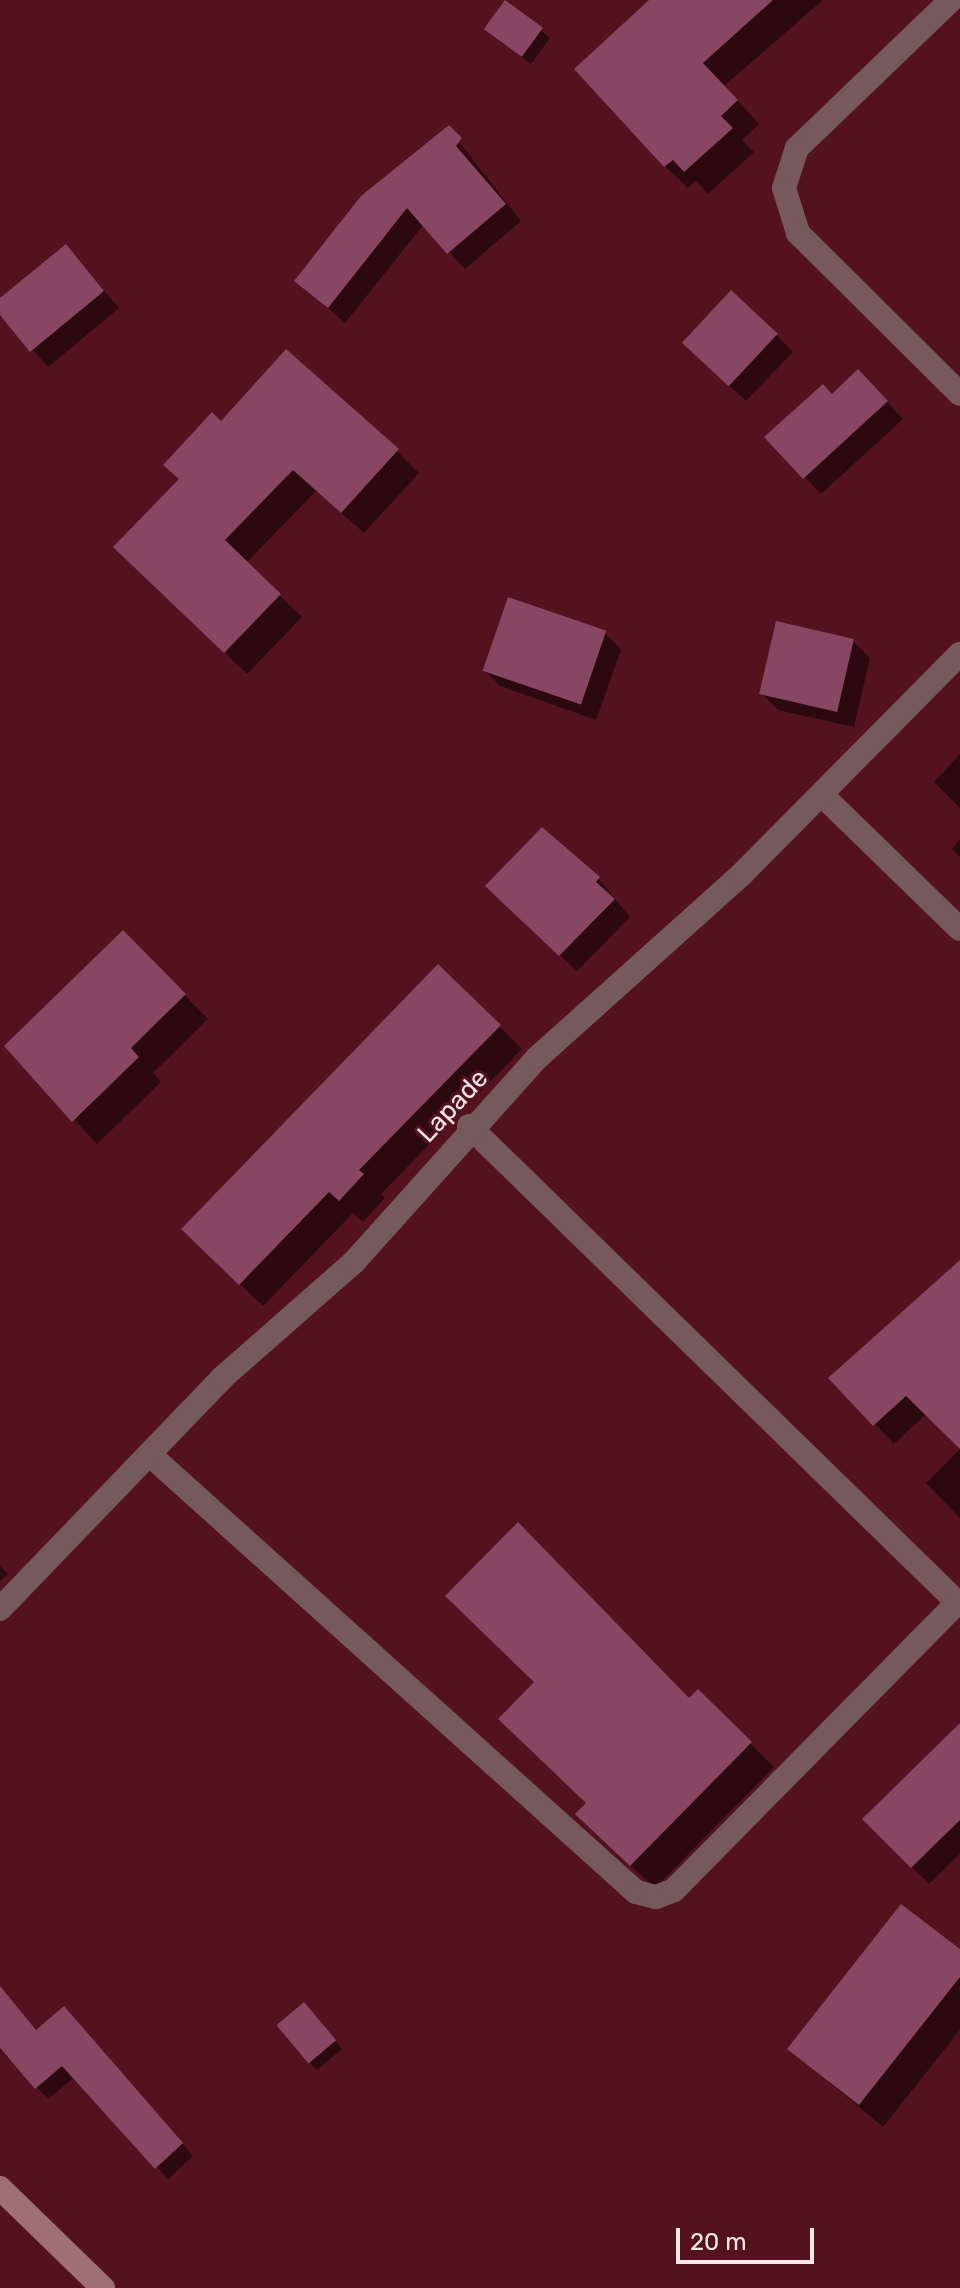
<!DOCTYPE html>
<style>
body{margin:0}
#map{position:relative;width:960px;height:2288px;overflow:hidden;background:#53121d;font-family:Rubik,sans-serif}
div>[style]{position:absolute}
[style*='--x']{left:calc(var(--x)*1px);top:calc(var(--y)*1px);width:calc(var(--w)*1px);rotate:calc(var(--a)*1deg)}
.shadow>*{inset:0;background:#0007}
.building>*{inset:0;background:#874661;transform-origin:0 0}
.street>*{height:24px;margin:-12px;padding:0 12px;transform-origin:12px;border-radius:12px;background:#76595a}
.secondary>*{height:24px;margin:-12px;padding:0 12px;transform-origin:12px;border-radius:12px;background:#9e7073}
span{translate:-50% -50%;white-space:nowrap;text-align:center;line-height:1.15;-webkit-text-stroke:6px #53121d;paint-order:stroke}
.street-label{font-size:26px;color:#fae8e9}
.scale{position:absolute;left:676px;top:2228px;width:138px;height:36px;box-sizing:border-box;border:4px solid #fae8e9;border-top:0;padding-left:10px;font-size:24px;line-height:28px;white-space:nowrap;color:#fae8e9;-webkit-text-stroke:6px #53121d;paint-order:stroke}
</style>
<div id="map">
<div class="shadow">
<i style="clip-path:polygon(652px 0,823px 0,724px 86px,759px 124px,742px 140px,754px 152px,708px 194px,696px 181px,688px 188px,665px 166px)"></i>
<i style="clip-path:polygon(505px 2px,550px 38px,531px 64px,494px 36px)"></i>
<i style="clip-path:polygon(448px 128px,521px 221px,465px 269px,424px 224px,345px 323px,297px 281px)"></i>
<i style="clip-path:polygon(66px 247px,119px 308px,48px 367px,0 312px,0 301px)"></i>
<i style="clip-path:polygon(776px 335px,793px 352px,746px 401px,700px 359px)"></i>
<i style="clip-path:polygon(875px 388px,903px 419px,821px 494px,805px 477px,832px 396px)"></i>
<i style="clip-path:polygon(221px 423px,397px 451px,419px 473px,364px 533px,316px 491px,246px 563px,302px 617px,247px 674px,138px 569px,181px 479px)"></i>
<i style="clip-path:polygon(605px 633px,621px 650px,596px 720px,500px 686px,484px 669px)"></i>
<i style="clip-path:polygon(853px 641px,870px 658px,854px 727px,778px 710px,761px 693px)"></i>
<i style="clip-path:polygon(960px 754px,960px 808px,934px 782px)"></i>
<i style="clip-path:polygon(542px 830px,599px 879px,630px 917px,577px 971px,504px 903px)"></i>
<i style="clip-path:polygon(960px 839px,960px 857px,952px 849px)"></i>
<i style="clip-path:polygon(123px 933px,208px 1019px,153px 1073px,161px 1082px,97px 1144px,6px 1046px)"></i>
<i style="clip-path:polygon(438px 967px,522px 1049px,381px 1194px,385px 1198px,363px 1222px,353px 1213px,263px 1306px,206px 1252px)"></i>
<i style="clip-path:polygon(960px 1293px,960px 1447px,926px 1414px,894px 1444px,831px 1378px)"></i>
<i style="clip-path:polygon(960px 1449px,960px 1518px,926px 1483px)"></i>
<i style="clip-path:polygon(0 1566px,8px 1574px,0 1581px)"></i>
<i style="clip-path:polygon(698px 1691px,774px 1767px,655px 1888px,601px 1838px)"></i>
<i style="clip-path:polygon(960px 1726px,960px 1854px,929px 1884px,865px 1819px)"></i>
<i style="clip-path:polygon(960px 1952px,960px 2030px,883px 2127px,790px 2049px)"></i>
<i style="clip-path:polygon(0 2004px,36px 2032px,76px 2021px,193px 2156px,168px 2179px,75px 2077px,48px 2099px,0 2050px)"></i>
<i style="clip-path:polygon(312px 2013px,342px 2049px,317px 2070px,309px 2062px)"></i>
</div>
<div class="building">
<i style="left:505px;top:0;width:47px;height:36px;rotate:36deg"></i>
<i style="clip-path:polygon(649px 0,773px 0,703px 63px,738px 100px,721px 116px,733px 128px,684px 172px,673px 160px,664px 167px,574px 69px)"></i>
<i style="clip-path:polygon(449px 125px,462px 138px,456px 146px,506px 204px,447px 254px,407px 208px,328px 308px,294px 281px,361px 196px)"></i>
<i style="clip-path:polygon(66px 244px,104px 291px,30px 352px,0 315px,0 298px)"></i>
<i style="left:731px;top:290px;width:64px;height:72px;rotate:43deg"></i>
<i style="clip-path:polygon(286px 349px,399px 449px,341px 513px,293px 470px,225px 540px,281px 594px,224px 653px,113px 547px,179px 479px,163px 465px,212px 412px,221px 421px)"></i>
<i style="clip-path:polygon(858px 369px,888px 401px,803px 479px,764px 437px,823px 384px,832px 394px)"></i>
<i style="left:508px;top:597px;width:104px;height:78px;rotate:19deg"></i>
<i style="left:776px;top:621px;width:80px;height:75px;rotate:13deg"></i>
<i style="clip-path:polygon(542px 827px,600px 877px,596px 882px,615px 899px,559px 956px,485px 886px)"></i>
<i style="clip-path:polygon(123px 930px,186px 994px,131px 1048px,139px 1057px,72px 1122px,4px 1046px)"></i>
<i style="clip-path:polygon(438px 964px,501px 1025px,359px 1170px,364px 1174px,339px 1201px,329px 1192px,239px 1285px,181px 1229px)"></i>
<i style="clip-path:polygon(960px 1260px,960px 1449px,906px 1396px,873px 1426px,828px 1378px)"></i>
<i style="clip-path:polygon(518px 1522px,689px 1698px,698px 1689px,752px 1742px,630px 1866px,575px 1814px,586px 1803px,498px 1719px,534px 1682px,445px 1596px)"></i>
<i style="clip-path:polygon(960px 1723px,960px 1820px,911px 1868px,862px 1819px)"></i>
<i style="clip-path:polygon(901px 1904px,960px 1949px,960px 1977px,859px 2105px,787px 2049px)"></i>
<i style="clip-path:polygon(0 1986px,36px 2030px,64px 2006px,183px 2143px,155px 2169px,62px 2066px,35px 2089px,0 2048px)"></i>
<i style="left:304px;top:2002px;width:50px;height:36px;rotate:50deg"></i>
</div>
<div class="street">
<i style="--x:951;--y:0;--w:214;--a:136.1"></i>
<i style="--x:797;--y:148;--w:42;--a:108"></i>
<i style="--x:784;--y:188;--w:47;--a:72.7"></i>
<i style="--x:798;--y:233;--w:228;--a:44.8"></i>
<i style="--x:822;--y:795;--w:192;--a:44.2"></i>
<i style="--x:469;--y:1126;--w:686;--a:44.29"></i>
<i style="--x:149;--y:1454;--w:655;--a:41.97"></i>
<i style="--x:636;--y:1892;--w:21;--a:14"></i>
<i style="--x:656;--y:1897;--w:19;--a:-21"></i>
<i style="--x:674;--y:1890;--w:404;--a:-45.4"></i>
<i style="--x:0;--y:1609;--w:320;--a:-46.1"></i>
<i style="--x:222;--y:1378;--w:176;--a:-41.3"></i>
<i style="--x:354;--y:1262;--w:274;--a:-48.1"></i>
<i style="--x:537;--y:1058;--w:275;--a:-41.9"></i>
<i style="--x:742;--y:874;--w:310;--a:-45.3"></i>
</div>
<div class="secondary">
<i style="--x:0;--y:2188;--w:144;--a:44.2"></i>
</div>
<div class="street-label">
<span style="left:453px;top:1106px;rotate:-47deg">Lapade</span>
</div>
<div class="scale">20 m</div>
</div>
